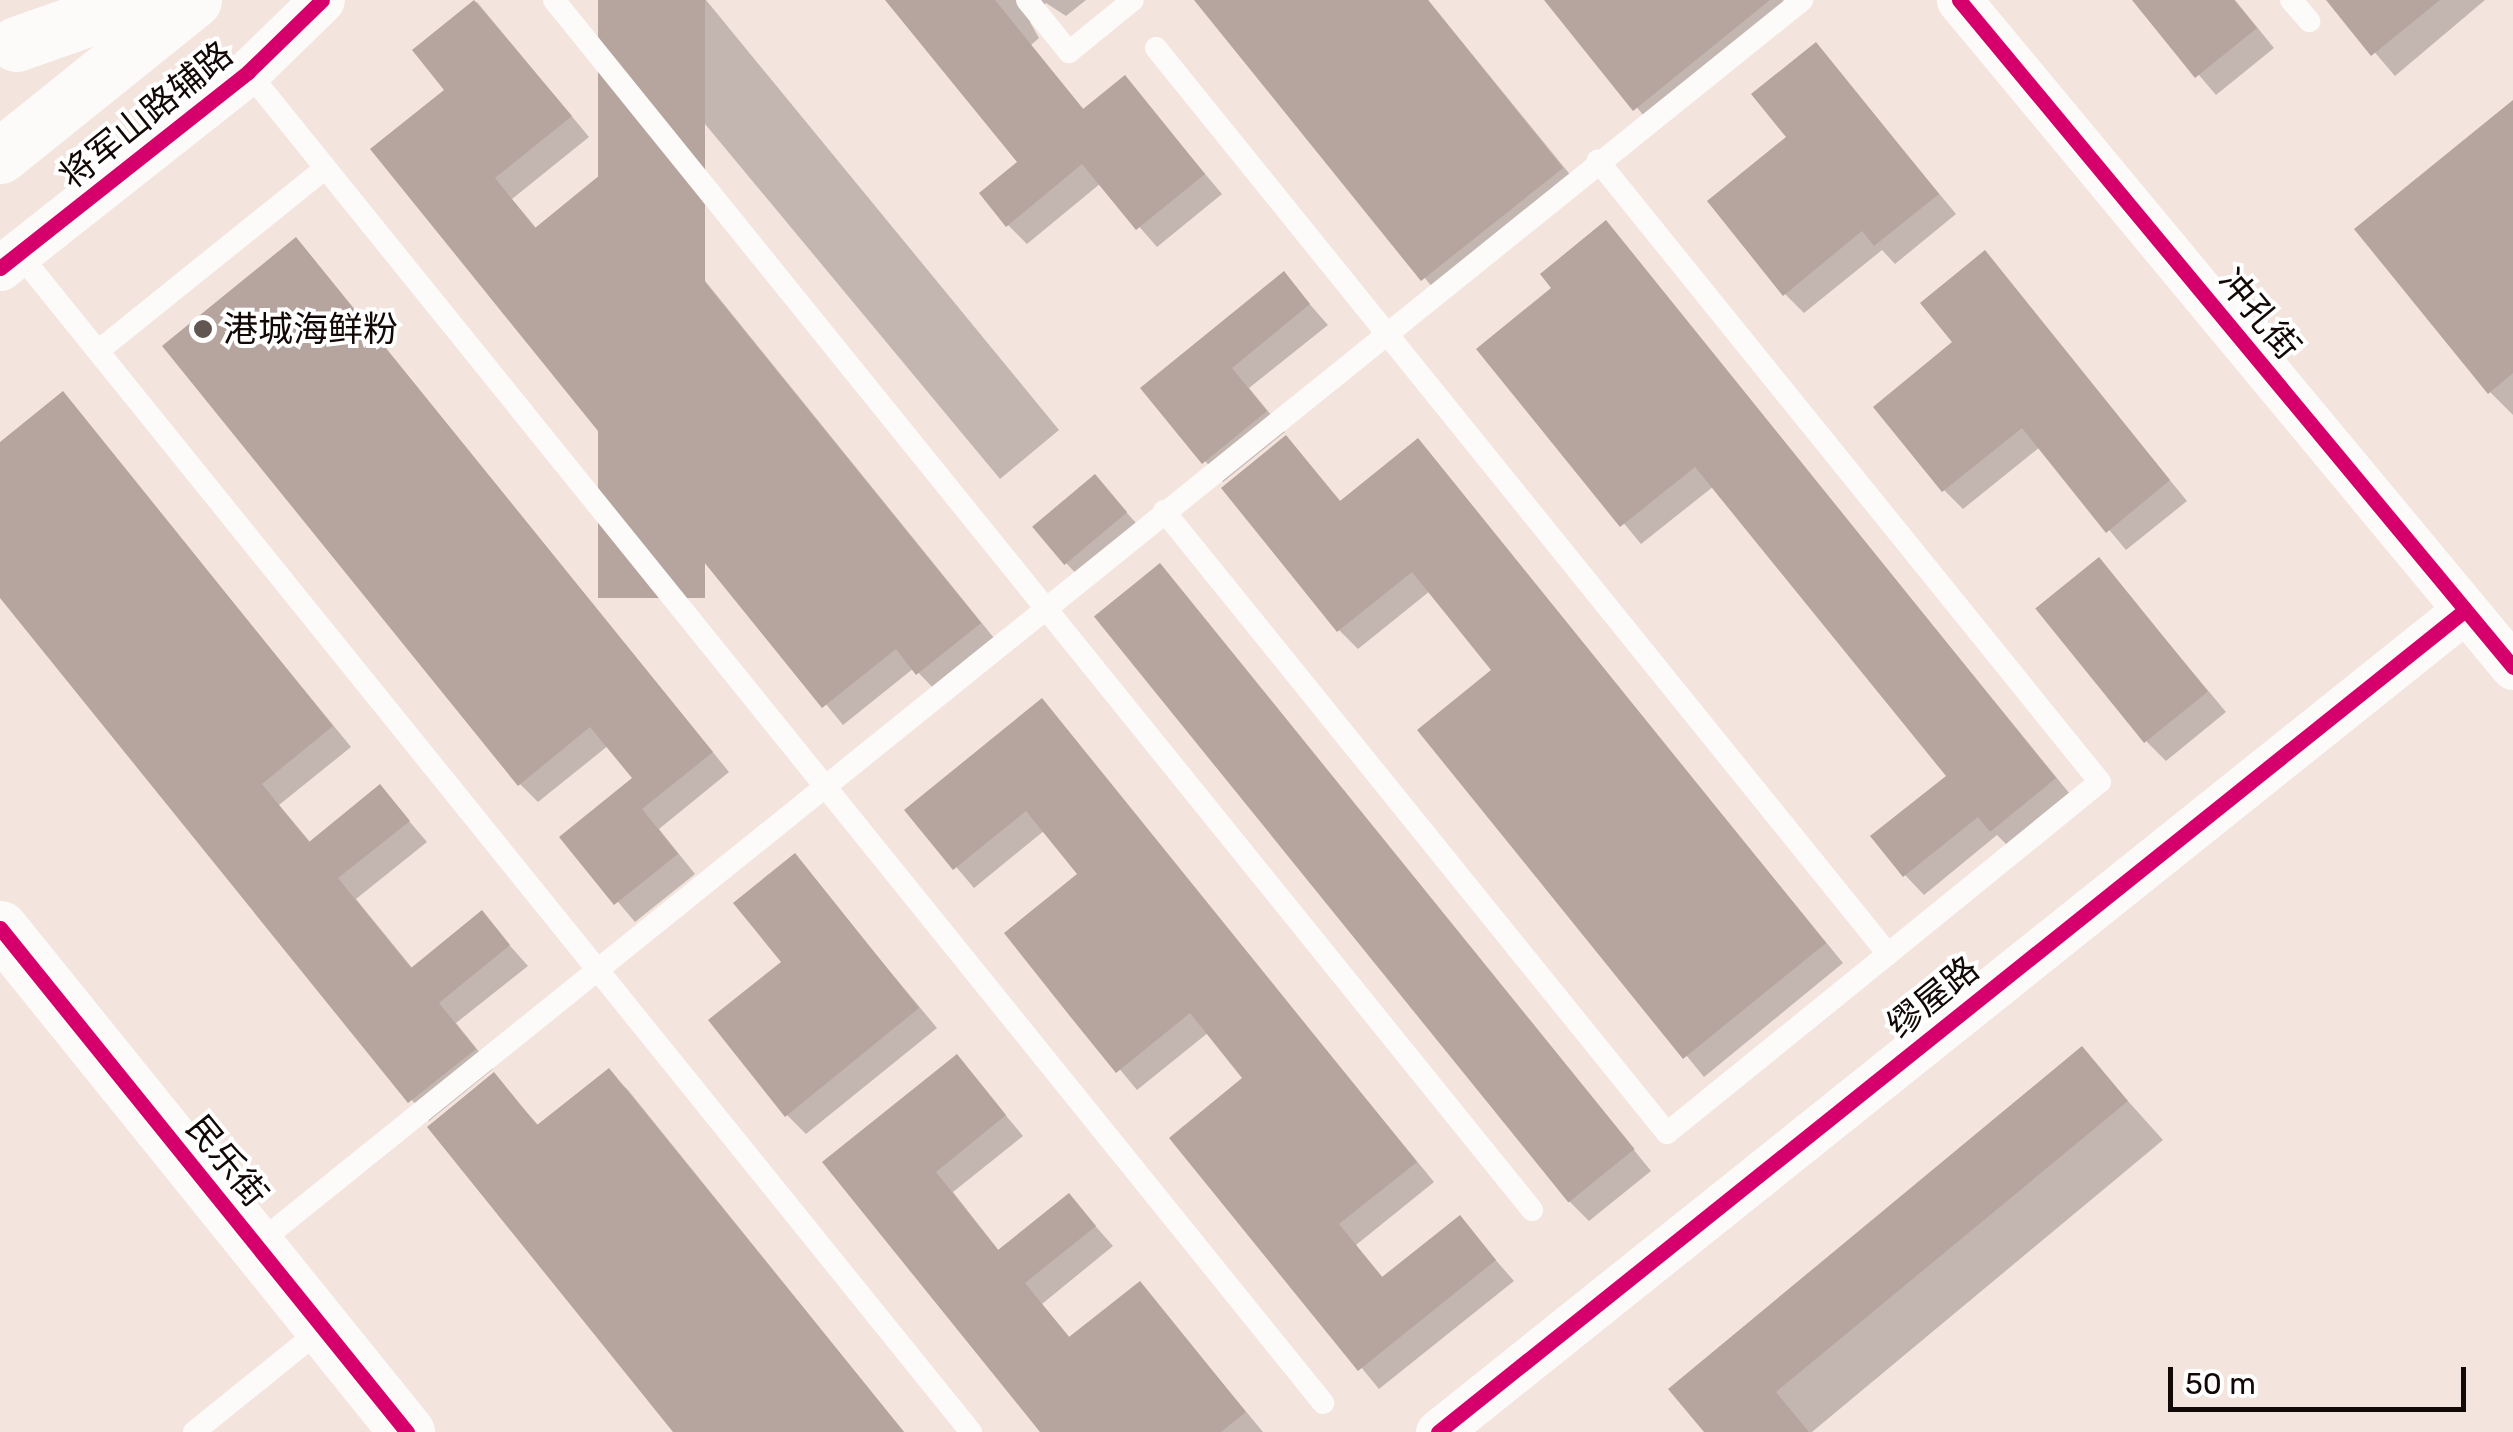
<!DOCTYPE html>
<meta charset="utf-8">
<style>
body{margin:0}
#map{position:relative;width:2513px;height:1432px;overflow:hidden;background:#f4e4de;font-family:Rubik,"Noto Sans SC",sans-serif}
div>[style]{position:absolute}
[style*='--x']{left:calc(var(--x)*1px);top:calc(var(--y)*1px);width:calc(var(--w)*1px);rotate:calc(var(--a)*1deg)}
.shadow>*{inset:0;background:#0003}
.building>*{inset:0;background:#b5a59e;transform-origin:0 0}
.service>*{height:22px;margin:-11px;padding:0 11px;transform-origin:11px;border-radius:11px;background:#fdfbfa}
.minor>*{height:45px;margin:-22.5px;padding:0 22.5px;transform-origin:22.5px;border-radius:22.5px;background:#fdfbfa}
.tertiary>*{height:55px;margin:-27.5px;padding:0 27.5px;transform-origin:27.5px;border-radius:27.5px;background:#fdfbfa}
.cycleway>*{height:15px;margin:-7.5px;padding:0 7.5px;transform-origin:7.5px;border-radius:7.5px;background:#d6006c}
.dots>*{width:28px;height:28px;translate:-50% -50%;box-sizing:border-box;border:5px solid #fff;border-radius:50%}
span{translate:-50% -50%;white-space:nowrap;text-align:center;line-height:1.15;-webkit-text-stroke:8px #fff;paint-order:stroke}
.street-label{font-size:35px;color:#120906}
.poi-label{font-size:35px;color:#120906}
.left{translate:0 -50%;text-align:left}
.scale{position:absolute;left:2168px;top:1367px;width:298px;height:45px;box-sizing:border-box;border:5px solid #120906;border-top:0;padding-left:12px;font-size:30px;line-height:35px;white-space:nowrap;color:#120906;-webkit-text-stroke:8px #fff;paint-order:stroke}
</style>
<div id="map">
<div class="shadow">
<i style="clip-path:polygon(602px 0,706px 0,1059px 430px,1000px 479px)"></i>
<i style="clip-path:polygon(889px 0,1086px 0,1066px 16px,1046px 3px,1030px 22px,1039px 38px,1031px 45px,1085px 111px,1125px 79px,1222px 194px,1157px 247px,1101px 183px,1027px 244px,1008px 225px,1020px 163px)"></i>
<i style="clip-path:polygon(1211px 0,1428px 0,1581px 188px,1442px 299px,1203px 7px)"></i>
<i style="clip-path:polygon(1547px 0,1783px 0,1795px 15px,1654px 128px)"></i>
<i style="clip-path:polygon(2135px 0,2235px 0,2274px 48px,2216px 95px)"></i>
<i style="clip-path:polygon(2330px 0,2485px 0,2395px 76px)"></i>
<i style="clip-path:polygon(477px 2px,589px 137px,512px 199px,537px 229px,611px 169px,630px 188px,998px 643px,937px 692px,914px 668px,843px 725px,374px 150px,448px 91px,416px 51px)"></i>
<i style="clip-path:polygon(1816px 45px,1956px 214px,1895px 264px,1882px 250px,1804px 313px,1785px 294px,1790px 137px)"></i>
<i style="clip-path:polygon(2513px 117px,2513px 415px,2490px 392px)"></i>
<i style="clip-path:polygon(1606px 224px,2074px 799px,2011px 849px,1997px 835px,1924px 895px,1905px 875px,1949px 776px,1714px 486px,1641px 544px,1480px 349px,1555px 289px)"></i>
<i style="clip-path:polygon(296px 240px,729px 772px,659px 829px,695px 874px,635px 922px,563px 837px,635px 778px,609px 745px,538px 802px,520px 784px)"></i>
<i style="clip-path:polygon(1984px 254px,2187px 501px,2126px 550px,2040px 447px,1963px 509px,1944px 490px,1956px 343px)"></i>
<i style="clip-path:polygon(1284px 275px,1328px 325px,1249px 388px,1285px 432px,1223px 482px,1144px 389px)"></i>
<i style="clip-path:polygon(63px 395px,351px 747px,279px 805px,311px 843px,380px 787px,427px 842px,356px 899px,413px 969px,482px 914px,528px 966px,456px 1023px,493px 1069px,429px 1121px,0 595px,0 445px)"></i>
<i style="clip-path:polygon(1286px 438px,1342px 503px,1418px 442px,1843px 963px,1704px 1077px,1421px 731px,1495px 671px,1430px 591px,1358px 649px,1339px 630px)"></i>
<i style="clip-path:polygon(1095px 477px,1144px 532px,1084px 582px,1065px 562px)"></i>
<i style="clip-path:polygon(2099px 560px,2226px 712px,2166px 761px,2147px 742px)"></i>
<i style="clip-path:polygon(1160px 567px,1651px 1171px,1589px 1221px,1570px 1202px)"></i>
<i style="clip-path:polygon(1041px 701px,1434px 1182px,1356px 1245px,1384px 1279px,1460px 1219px,1514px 1281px,1379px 1389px,1172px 1138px,1246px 1078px,1209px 1032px,1137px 1090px,1008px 934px,1081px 874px,1045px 830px,974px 888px,908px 810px)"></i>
<i style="clip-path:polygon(795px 857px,937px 1028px,806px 1134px,787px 1115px,784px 962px)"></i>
<i style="clip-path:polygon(2082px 1050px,2163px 1140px,1812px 1432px,1707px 1432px)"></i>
<i style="clip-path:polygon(957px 1057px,1023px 1136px,953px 1192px,1000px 1252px,1069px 1196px,1113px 1246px,1042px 1304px,1071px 1339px,1140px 1284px,1263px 1432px,1043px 1432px,825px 1162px)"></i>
<i style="clip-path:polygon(608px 1071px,628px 1090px,904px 1432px,677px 1432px,494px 1076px,539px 1126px)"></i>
</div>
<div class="building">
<i style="clip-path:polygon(474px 0,572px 116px,495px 178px,535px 228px,611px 166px,981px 623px,916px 675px,896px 649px,822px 708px,370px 149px,444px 90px,412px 50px)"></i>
<i style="left:598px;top:0;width:107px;height:598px"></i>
<i style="clip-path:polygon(885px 0,995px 0,1083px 109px,1125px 75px,1205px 174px,1136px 230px,1082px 164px,1006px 227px,979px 193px,1017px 162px)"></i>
<i style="clip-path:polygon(1194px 0,1428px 0,1563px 168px,1421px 281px)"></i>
<i style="clip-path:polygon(1544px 0,1770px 0,1633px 111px)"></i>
<i style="clip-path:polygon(2132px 0,2234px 0,2257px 28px,2195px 78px)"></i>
<i style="clip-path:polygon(2326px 0,2440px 0,2371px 56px)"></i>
<i style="clip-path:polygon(1816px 42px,1939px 194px,1874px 246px,1862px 231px,1783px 296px,1707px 201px,1786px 137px,1751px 94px)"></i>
<i style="clip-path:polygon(2513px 100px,2513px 373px,2488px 394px,2354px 229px)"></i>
<i style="clip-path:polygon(1606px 220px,2056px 778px,1990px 832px,1978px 817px,1903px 877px,1870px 836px,1946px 776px,1695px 467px,1620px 527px,1476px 349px,1551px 288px,1540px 274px)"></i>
<i style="clip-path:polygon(296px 237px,713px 752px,642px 809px,678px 854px,614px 905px,559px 837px,632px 778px,590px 727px,518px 786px,162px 346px)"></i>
<i style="clip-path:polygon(1985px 250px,2170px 480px,2106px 533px,2022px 428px,1942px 492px,1873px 407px,1952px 342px,1920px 303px)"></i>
<i style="clip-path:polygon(1284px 271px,1310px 304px,1232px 368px,1267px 411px,1202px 464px,1140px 388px)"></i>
<i style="clip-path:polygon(63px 391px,333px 726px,262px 784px,309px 842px,380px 784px,410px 821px,338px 878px,411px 968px,482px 910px,510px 945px,439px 1003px,476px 1049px,408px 1103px,0 598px,0 442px)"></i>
<i style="clip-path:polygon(1286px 435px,1340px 501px,1418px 438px,1826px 943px,1683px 1059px,1417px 730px,1491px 670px,1412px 572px,1337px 632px,1221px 488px)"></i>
<i style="left:1095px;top:474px;width:50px;height:82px;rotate:50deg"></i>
<i style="left:2099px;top:557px;width:173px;height:82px;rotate:51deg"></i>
<i style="left:1160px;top:563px;width:754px;height:85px;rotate:51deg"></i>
<i style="clip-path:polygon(1042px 698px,1417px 1162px,1339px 1224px,1382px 1277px,1460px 1215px,1496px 1260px,1358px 1371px,1169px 1138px,1242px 1078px,1190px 1013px,1116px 1073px,1069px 1015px,1004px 933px,1077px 874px,1026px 811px,953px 870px,904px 810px)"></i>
<i style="clip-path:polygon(795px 853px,919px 1008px,785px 1117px,708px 1020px,781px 962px,733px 903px)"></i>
<i style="clip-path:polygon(2082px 1046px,2128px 1101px,1776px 1392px,1809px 1432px,1704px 1432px,1668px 1389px)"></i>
<i style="clip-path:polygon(957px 1054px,1006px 1115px,936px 1172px,998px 1250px,1069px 1193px,1096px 1226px,1025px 1283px,1069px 1337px,1140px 1281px,1246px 1412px,1221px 1432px,1040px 1432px,822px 1162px)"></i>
<i style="clip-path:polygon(609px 1068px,725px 1211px,904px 1432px,673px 1432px,427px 1127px,494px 1072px,537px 1125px)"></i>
</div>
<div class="service">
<i style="--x:554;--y:0;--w:1556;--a:51.05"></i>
<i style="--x:1027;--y:0;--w:67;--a:51.1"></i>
<i style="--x:1069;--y:52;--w:82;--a:-39.1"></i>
<i style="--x:2291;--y:0;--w:28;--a:49"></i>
<i style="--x:1156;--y:48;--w:1165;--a:51.06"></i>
<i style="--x:248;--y:72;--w:1711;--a:51.07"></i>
<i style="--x:21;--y:256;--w:1512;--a:51.07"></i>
<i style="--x:98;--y:351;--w:292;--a:-38.8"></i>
<i style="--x:1164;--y:511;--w:800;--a:51.04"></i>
<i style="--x:1667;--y:1133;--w:284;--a:-39"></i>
<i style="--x:1888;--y:954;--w:273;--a:-39.1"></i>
<i style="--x:2100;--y:782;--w:799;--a:-128.95"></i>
<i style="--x:256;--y:1245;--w:1985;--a:-38.84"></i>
<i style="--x:194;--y:1432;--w:166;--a:-38.9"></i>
</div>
<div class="minor">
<i style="--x:1959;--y:0;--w:867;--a:50.29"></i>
<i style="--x:0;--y:268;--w:316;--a:-38.3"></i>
<i style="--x:248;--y:72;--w:103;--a:-44.2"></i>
<i style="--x:1438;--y:1432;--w:1315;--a:-38.67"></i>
</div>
<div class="tertiary">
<i style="--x:16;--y:44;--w:133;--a:-19.4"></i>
<i style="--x:0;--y:156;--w:249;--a:-38.8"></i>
<i style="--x:0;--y:928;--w:648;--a:51.08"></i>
</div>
<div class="cycleway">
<i style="--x:1959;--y:0;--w:867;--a:50.29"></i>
<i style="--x:0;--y:268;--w:316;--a:-38.3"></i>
<i style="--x:248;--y:72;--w:103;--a:-44.2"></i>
<i style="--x:0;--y:928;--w:648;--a:51.08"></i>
<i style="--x:1438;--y:1432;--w:1315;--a:-38.67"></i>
</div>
<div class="dots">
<i style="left:203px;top:329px;background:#615652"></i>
</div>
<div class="street-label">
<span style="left:146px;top:115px;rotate:-39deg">将军山路辅路</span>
<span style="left:2259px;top:314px;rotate:50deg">冲孔街</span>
<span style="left:1933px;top:997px;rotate:-39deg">缪屋路</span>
<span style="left:227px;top:1161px;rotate:51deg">民乐街</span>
</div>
<div class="poi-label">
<span class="left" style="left:223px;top:329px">港城海鲜粉</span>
</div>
<div class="scale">50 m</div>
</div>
